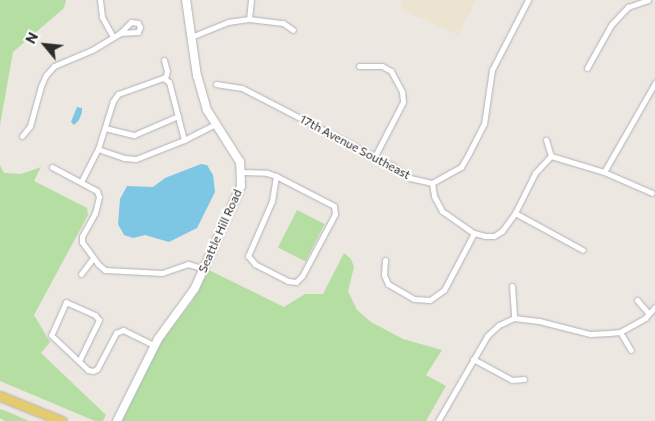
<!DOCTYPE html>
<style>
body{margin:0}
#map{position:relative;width:655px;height:421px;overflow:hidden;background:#ece7e0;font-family:Commissioner,sans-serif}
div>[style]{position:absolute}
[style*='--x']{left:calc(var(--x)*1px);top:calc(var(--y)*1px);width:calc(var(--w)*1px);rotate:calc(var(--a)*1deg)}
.education>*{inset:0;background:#ece4d1}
.green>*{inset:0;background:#b4dea2;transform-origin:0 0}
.water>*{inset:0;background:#7dc6e4}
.roads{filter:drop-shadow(0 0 1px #b0b1bb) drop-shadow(0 0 1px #b0b1bb)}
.street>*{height:5px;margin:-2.5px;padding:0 2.5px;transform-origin:2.5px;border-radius:2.5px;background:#fff}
.secondary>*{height:8px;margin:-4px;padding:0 4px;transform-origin:4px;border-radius:4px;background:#fff}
.primary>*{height:9px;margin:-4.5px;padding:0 4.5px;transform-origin:4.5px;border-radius:4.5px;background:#e4cc6d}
span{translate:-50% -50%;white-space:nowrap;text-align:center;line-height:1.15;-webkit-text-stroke:4px #fff;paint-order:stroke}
.street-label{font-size:12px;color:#2c2c2c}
.north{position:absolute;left:20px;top:20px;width:50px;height:50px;-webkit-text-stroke:4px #fff;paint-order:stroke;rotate:298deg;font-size:14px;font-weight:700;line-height:20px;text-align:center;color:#2c2c2c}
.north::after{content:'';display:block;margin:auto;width:18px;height:22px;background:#2c2c2c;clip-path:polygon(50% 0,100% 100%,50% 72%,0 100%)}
</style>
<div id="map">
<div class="education">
<i style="clip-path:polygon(404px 0,476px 0,458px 35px,400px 9px)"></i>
</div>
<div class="green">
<i style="clip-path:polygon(0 0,66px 0,64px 8px,13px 52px,0 125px)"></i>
<i style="clip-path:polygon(0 165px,4px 173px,21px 174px,41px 167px,34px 181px,87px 208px,88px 215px,34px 315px,50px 342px,41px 353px,106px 415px,103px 421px,95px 421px,0 381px)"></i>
<i style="left:297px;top:210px;width:31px;height:42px;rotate:27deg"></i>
<i style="clip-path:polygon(344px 253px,351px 259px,354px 267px,348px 291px,357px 310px,371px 322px,403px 339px,442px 350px,426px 375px,446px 386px,426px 421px,122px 421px,160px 344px,193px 300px,209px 270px,284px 307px,305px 294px,323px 294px)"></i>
<i style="clip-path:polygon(0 409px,6px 411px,29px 421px,5px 421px,0 418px)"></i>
</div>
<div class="water">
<i style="clip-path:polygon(77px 107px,82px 108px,82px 112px,79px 120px,74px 125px,71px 122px)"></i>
<i style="clip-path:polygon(201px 164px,207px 165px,213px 175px,215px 192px,197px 228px,169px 242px,145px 235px,133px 238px,124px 235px,118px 224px,120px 199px,127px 186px,153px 187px,165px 178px)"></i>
</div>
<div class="roads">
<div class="street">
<i style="--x:100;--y:0;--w:17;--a:83"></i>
<i style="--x:102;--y:17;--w:23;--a:61"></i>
<i style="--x:249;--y:19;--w:19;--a:-84"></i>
<i style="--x:191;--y:37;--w:40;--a:-22"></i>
<i style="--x:228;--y:22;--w:21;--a:-8"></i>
<i style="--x:249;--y:19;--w:34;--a:7"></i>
<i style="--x:283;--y:23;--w:12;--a:35"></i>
<i style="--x:164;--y:60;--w:11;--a:75"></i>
<i style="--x:167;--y:71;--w:8;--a:104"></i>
<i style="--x:359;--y:66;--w:23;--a:0"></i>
<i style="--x:382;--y:66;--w:10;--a:29"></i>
<i style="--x:391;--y:71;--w:24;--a:62"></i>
<i style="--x:402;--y:92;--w:10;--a:84"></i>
<i style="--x:403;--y:102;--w:61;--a:117.4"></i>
<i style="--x:587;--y:68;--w:49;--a:-60.8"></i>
<i style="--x:611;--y:25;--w:25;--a:-47"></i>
<i style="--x:628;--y:7;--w:21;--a:-19"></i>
<i style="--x:216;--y:84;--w:26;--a:9"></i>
<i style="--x:242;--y:88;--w:170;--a:27.3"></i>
<i style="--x:393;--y:166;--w:21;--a:35"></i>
<i style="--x:410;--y:178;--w:23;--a:13"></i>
<i style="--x:432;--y:183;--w:13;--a:81"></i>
<i style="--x:434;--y:196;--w:17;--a:62"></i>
<i style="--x:442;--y:211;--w:39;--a:35"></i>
<i style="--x:474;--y:233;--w:11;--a:15"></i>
<i style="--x:485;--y:236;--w:9;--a:0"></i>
<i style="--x:494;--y:236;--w:9;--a:-32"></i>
<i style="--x:502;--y:231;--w:22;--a:-54"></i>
<i style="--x:515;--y:213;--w:45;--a:-63.4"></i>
<i style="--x:535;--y:173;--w:23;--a:-47"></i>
<i style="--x:551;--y:156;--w:17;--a:-107"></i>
<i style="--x:105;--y:128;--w:30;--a:14"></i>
<i style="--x:134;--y:135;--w:48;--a:-23.4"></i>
<i style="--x:22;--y:136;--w:13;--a:-51"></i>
<i style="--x:30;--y:126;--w:41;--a:-74.6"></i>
<i style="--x:41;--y:86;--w:12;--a:-66"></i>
<i style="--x:46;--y:75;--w:12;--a:-48"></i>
<i style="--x:54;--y:66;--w:41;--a:-22.8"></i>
<i style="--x:92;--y:50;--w:33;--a:-31"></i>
<i style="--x:120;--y:33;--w:18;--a:-3"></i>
<i style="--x:138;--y:32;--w:5;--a:-68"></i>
<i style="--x:140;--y:27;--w:4;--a:-117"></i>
<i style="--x:138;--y:23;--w:7;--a:-172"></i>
<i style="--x:131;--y:22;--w:16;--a:135"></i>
<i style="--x:98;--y:149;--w:28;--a:19"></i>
<i style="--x:124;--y:158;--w:12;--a:5"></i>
<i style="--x:136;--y:159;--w:52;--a:-21.6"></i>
<i style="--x:551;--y:156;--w:55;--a:16.8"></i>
<i style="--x:604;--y:172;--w:52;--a:23.6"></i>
<i style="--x:52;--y:167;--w:51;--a:28.1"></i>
<i style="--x:97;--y:191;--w:6;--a:72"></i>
<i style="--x:99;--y:197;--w:16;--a:104"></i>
<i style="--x:95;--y:213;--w:26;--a:119"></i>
<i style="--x:82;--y:236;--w:6;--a:90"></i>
<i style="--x:82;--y:242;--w:27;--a:54"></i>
<i style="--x:98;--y:264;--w:9;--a:41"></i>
<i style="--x:105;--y:270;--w:57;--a:3"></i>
<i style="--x:162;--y:273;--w:28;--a:-19"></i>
<i style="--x:188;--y:264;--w:17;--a:17"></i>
<i style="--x:242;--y:172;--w:25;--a:2"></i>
<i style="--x:267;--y:173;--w:9;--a:18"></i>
<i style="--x:276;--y:176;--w:65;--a:27.3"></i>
<i style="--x:334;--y:206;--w:8;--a:83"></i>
<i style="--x:335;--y:214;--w:70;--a:118"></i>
<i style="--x:302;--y:276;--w:8;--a:135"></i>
<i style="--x:296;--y:282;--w:8;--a:-173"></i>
<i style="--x:288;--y:281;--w:37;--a:-153"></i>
<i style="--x:255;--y:264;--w:11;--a:-131"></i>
<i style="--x:248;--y:256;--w:60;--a:-66.4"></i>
<i style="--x:272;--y:201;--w:25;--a:-81"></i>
<i style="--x:604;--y:172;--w:103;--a:-60.2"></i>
<i style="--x:81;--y:182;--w:37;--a:-63"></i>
<i style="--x:98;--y:149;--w:50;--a:-72.6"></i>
<i style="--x:113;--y:101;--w:9;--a:-54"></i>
<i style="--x:118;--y:94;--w:48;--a:-19.6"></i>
<i style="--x:163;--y:78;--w:7;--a:34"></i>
<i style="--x:169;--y:82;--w:60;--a:75.5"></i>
<i style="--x:184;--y:140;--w:36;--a:-27"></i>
<i style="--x:432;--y:183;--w:33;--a:-29"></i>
<i style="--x:461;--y:167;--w:16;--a:-60"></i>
<i style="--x:469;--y:153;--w:33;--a:-63"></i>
<i style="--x:484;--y:124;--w:55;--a:-81.6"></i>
<i style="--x:492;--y:70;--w:79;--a:-62.8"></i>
<i style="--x:515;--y:213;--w:77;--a:28.6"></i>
<i style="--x:385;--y:260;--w:15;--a:94"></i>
<i style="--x:384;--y:275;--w:10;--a:66"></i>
<i style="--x:388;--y:284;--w:30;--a:30"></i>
<i style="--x:414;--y:299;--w:16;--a:4"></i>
<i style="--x:430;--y:300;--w:17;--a:-36"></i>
<i style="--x:444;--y:290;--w:64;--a:-62.2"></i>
<i style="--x:81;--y:274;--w:20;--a:-53"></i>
<i style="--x:512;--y:286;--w:32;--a:86"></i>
<i style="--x:637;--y:300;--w:18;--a:49"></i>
<i style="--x:514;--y:318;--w:25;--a:7"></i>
<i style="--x:539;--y:321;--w:53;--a:14.3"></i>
<i style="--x:590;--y:334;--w:19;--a:-3"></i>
<i style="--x:609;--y:333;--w:11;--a:-5"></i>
<i style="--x:620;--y:332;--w:29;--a:-29"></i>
<i style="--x:645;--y:318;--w:15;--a:-48"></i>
<i style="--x:620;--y:332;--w:21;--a:59"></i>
<i style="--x:473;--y:359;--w:44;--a:28.3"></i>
<i style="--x:512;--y:380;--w:12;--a:-5"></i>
<i style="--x:79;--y:361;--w:46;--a:-64"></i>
<i style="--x:99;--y:320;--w:6;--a:-129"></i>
<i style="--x:95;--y:315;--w:32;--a:-156"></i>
<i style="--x:66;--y:302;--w:36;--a:114"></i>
<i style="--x:51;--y:335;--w:51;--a:43.4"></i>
<i style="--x:88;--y:370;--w:5;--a:11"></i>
<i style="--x:93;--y:371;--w:4;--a:-27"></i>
<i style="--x:97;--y:369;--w:41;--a:-62.2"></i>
<i style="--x:116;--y:333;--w:8;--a:-23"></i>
<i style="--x:123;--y:330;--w:34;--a:26"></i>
<i style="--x:438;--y:421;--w:98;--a:-60"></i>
<i style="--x:487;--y:336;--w:16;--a:-43"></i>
<i style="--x:499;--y:325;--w:17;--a:-25"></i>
</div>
<div class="secondary">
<i style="--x:117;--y:421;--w:92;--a:-63.4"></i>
<i style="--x:158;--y:339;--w:63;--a:-54"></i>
<i style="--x:195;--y:288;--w:112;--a:-65.7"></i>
<i style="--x:241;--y:186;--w:24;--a:-92"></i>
<i style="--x:240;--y:162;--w:62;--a:-122.4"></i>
<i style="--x:207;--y:110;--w:35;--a:-106"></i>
<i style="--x:197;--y:76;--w:77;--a:-98.2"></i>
</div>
<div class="primary">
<i style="--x:0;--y:396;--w:67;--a:22"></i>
</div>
</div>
<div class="street-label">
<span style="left:355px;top:147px;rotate:28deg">17th Avenue Southeast</span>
<span style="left:220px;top:231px;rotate:-66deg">Seattle Hill Road</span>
</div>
<div class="north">N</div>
</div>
